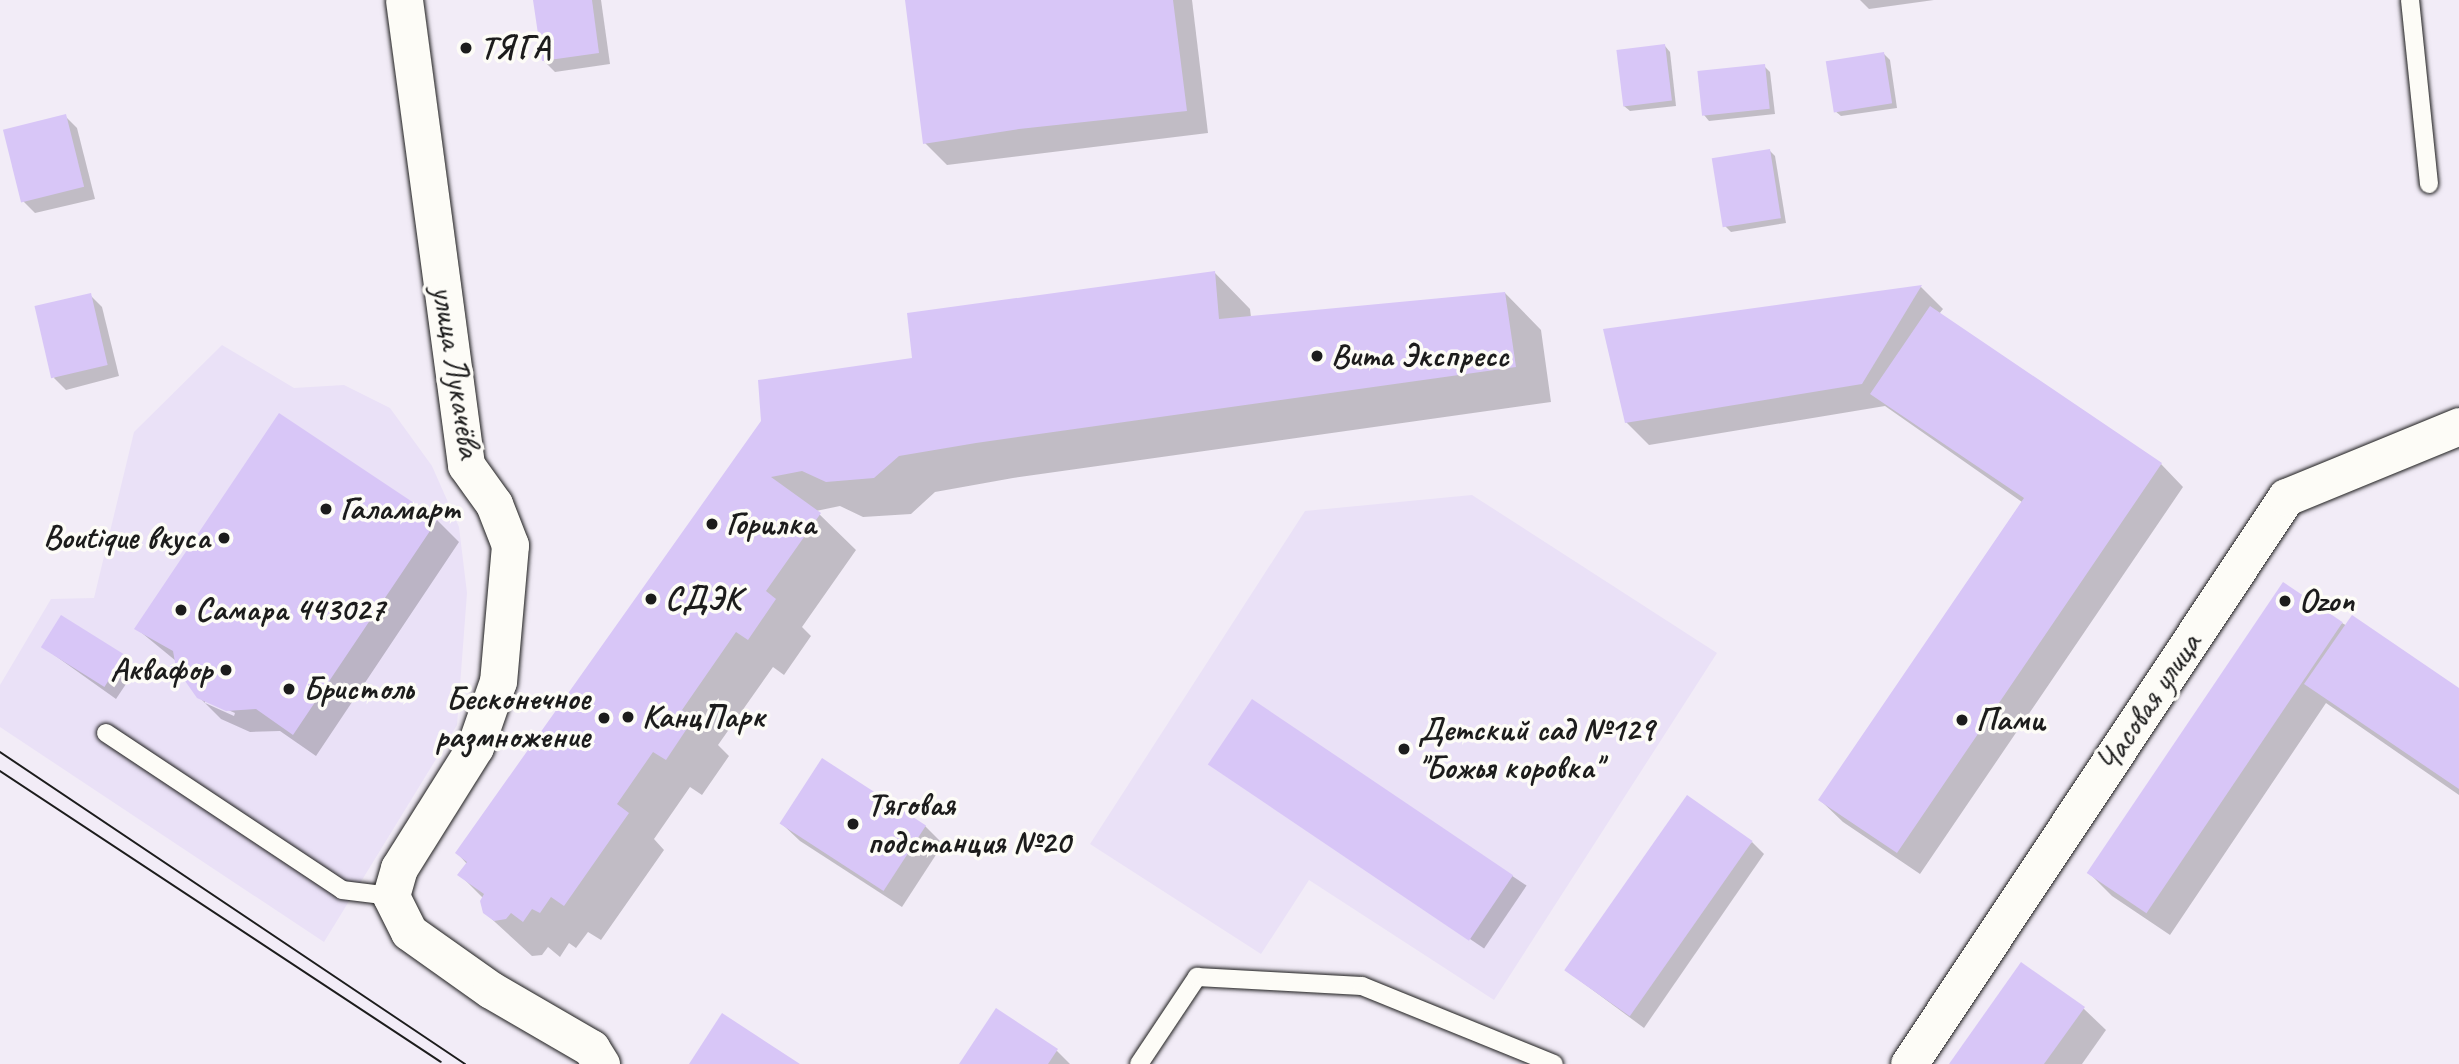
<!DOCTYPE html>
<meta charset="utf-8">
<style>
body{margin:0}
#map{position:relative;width:2459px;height:1064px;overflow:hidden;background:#f2ecf7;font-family:Caveat,sans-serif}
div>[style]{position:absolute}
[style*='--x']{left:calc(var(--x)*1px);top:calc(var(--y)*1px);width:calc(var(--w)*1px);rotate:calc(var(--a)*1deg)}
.built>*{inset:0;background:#eae1f7}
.shadow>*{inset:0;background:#0003;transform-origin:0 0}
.building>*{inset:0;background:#d8c6f7;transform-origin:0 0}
.roads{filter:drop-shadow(0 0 2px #1c1c1c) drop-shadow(0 0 2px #1c1c1c)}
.lane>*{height:18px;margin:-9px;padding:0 9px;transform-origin:9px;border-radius:9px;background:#fdfcf7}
.street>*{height:37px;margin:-18.5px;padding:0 18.5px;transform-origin:18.5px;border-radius:18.5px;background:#fdfcf7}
.tram>*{height:2px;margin:-1px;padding:0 1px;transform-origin:1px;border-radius:1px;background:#1c1c1c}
.dots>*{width:19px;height:19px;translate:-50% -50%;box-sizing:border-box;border:4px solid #fdfcf7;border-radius:50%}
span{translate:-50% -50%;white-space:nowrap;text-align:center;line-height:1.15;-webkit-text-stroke:7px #fdfcf7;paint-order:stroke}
.poi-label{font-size:33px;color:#1c1c1c;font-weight:700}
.left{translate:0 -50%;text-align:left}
.right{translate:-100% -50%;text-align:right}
.street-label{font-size:33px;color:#1c1c1c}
</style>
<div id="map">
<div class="built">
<i style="clip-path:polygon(222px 345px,294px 388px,344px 385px,390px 408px,432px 466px,459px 527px,467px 593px,457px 725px,324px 942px,0 727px,0 685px,51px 599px,94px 598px,134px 432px)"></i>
<i style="clip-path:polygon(1472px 495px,1717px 653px,1494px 1000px,1309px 880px,1261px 954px,1090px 844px,1305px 511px)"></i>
</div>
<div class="shadow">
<i style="clip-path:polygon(535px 0,601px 0,610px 64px,555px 72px,543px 60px)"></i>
<i style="clip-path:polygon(907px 0,1192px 0,1208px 133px,947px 165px,925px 143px)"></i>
<i style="clip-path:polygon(1860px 0,1934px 0,1869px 9px)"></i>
<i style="clip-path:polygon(1665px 46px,1670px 52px,1676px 106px,1630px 111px,1624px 106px)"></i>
<i style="clip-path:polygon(1884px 54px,1890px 60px,1897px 108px,1841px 116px,1835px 111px)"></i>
<i style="clip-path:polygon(1764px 66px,1770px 72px,1775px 114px,1709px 121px,1704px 115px)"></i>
<i style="clip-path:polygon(65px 116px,77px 128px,95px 199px,35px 213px,23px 201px)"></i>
<i style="clip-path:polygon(1769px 150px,1775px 156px,1786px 223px,1731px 232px,1725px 226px)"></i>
<i style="clip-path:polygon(1214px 272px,1250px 309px,1251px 317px,1505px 293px,1541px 330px,1551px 402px,1013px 478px,935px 492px,911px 514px,863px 517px,840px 506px,816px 511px,856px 550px,802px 627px,811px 636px,784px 675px,773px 667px,718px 745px,729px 756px,702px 795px,690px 787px,654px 839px,664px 850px,601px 940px,588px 932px,576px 948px,569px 943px,560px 957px,548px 947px,542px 955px,532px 956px,484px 912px,484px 899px,460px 875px,467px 864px,457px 853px,763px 421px,914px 359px)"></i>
<i style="clip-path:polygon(1921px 287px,1943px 309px,1939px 314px,2161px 464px,2183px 487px,1920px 874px,1843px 822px,1820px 800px,2022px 502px,1885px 406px,1649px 445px,1626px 422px,1606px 330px)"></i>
<i style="clip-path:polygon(90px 295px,102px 307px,119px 376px,66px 390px,54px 378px)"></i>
<i style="clip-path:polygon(evenodd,437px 520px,459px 542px,316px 756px,280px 731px,250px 732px,221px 719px,198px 696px,176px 661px,137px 629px,437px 520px,205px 700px,235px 713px,234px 716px,205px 703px,205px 700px)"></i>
<i style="clip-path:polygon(2342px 623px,2459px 690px,2459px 795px,2326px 703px,2170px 935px,2112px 896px,2090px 874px)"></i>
<i style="clip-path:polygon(43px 647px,124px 657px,136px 669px,116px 699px)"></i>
<i style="left:1253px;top:701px;width:330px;height:76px;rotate:34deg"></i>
<i style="clip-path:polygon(823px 761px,925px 826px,943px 844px,902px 907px,800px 841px,782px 824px)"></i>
<i style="clip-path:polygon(1752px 842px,1764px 854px,1644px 1028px,1567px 971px)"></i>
<i style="clip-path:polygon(2083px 1008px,2106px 1030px,2082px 1064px,1951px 1064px)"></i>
<i style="clip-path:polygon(1057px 1051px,1070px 1064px,961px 1064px)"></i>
</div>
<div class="building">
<i style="clip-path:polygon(533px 0,592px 0,599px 53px,542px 61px)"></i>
<i style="clip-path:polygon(905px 0,1173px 0,1187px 111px,1019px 129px,923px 144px)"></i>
<i style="left:1665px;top:44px;width:57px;height:49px;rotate:83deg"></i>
<i style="left:1884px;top:52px;width:52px;height:59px;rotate:81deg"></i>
<i style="left:1765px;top:64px;width:45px;height:68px;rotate:84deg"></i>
<i style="left:66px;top:114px;width:75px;height:65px;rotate:76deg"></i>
<i style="left:1770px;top:149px;width:70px;height:59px;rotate:81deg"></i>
<i style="clip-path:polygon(1215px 271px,1219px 319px,1505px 292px,1516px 367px,976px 443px,899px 456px,874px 478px,826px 482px,802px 471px,771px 477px,821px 513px,766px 591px,776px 599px,748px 640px,736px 632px,682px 710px,694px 718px,666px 760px,653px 752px,617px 804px,629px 813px,564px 906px,551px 897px,540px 913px,532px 909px,523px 922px,511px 913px,506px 919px,494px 921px,483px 913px,480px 901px,484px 894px,457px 875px,467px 862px,455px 853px,761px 421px,758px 380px,912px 358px,907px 313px)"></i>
<i style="clip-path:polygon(1922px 285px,1862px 384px,1625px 423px,1603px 329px)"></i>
<i style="left:91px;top:293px;width:74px;height:58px;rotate:77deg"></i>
<i style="clip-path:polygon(1930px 306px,2162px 463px,1897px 853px,1818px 800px,2024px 498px,1870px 394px)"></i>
<i style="clip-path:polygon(279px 413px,438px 519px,293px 735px,256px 709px,226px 711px,197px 698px,176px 668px,173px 651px,134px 629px)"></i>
<i style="left:2283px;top:582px;width:72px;height:351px;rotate:34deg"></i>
<i style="left:61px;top:615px;width:75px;height:38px;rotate:32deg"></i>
<i style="clip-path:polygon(2352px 615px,2459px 688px,2459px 789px,2304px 684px)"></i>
<i style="left:1252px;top:699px;width:315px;height:79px;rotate:34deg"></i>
<i style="left:822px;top:758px;width:124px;height:78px;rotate:33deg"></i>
<i style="left:1687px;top:795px;width:80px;height:214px;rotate:35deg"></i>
<i style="clip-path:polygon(2021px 962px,2085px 1007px,2044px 1064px,1949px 1064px)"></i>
<i style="clip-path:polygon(996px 1008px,1058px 1049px,1048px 1064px,959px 1064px)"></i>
<i style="clip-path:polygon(722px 1013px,800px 1064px,689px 1064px)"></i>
</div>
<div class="roads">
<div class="lane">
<i style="--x:2410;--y:0;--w:185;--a:84.1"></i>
<i style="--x:106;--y:733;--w:283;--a:33.6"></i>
<i style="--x:342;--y:890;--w:49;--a:7"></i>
<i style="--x:1139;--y:1064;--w:105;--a:-56.3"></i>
<i style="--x:1197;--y:977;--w:165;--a:3.1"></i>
<i style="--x:1362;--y:986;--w:207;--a:22.1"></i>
</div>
<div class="street">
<i style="--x:404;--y:0;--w:469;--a:82.4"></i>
<i style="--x:466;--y:465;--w:48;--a:54.3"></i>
<i style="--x:494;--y:504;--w:44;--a:68.7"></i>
<i style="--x:510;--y:545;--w:137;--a:95"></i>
<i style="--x:498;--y:681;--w:70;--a:109.2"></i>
<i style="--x:475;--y:747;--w:143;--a:122.1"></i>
<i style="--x:399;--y:868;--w:29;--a:106"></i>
<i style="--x:391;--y:896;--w:40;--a:63.4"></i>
<i style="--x:409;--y:932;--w:100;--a:35.3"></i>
<i style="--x:491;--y:990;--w:116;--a:30.1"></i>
<i style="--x:591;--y:1048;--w:19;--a:58"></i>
<i style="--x:1909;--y:1064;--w:681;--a:-56.38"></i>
<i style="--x:2286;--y:497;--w:187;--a:-22.3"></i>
</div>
</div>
<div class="tram">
<i style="--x:0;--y:752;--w:560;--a:33.86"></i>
<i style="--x:0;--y:771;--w:528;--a:33.42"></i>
</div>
<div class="dots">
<i style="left:466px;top:48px;background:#1c1c1c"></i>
<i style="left:1317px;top:356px;background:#1c1c1c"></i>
<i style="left:326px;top:509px;background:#1c1c1c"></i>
<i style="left:712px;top:524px;background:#1c1c1c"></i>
<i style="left:224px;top:538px;background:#1c1c1c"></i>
<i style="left:651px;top:599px;background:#1c1c1c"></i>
<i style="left:2285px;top:601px;background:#1c1c1c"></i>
<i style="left:181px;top:610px;background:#1c1c1c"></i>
<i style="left:226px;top:670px;background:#1c1c1c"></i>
<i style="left:289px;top:689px;background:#1c1c1c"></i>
<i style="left:628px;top:717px;background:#1c1c1c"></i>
<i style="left:604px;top:718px;background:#1c1c1c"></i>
<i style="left:1962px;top:720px;background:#1c1c1c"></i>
<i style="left:1404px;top:749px;background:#1c1c1c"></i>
<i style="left:853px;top:824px;background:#1c1c1c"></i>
</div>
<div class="poi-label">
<span class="left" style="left:480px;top:48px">ТЯГА</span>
<span class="left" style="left:1331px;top:356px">Вита Экспресс</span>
<span class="left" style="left:340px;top:509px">Галамарт</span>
<span class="left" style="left:726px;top:524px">Горилка</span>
<span class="right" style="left:210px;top:538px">Boutique вкуса</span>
<span class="left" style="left:665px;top:599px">СДЭК</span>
<span class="left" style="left:2299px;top:601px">Ozon</span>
<span class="left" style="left:195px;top:610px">Самара 443027</span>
<span class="right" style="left:212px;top:670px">Аквафор</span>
<span class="left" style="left:303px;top:689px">Бристоль</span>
<span class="right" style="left:590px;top:718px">Бесконечное<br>размножение</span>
<span class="left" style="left:642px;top:717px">КанцПарк</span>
<span class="left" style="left:1976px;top:720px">Пами</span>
<span class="left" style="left:1418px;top:749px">Детский сад №129<br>"Божья коровка"</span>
<span class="left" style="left:867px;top:824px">Тяговая<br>подстанция №20</span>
</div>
<div class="street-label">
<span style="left:456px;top:372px;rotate:81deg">улица Лукачёва</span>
<span style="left:2149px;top:703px;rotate:-56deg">Часовая улица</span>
</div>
</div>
